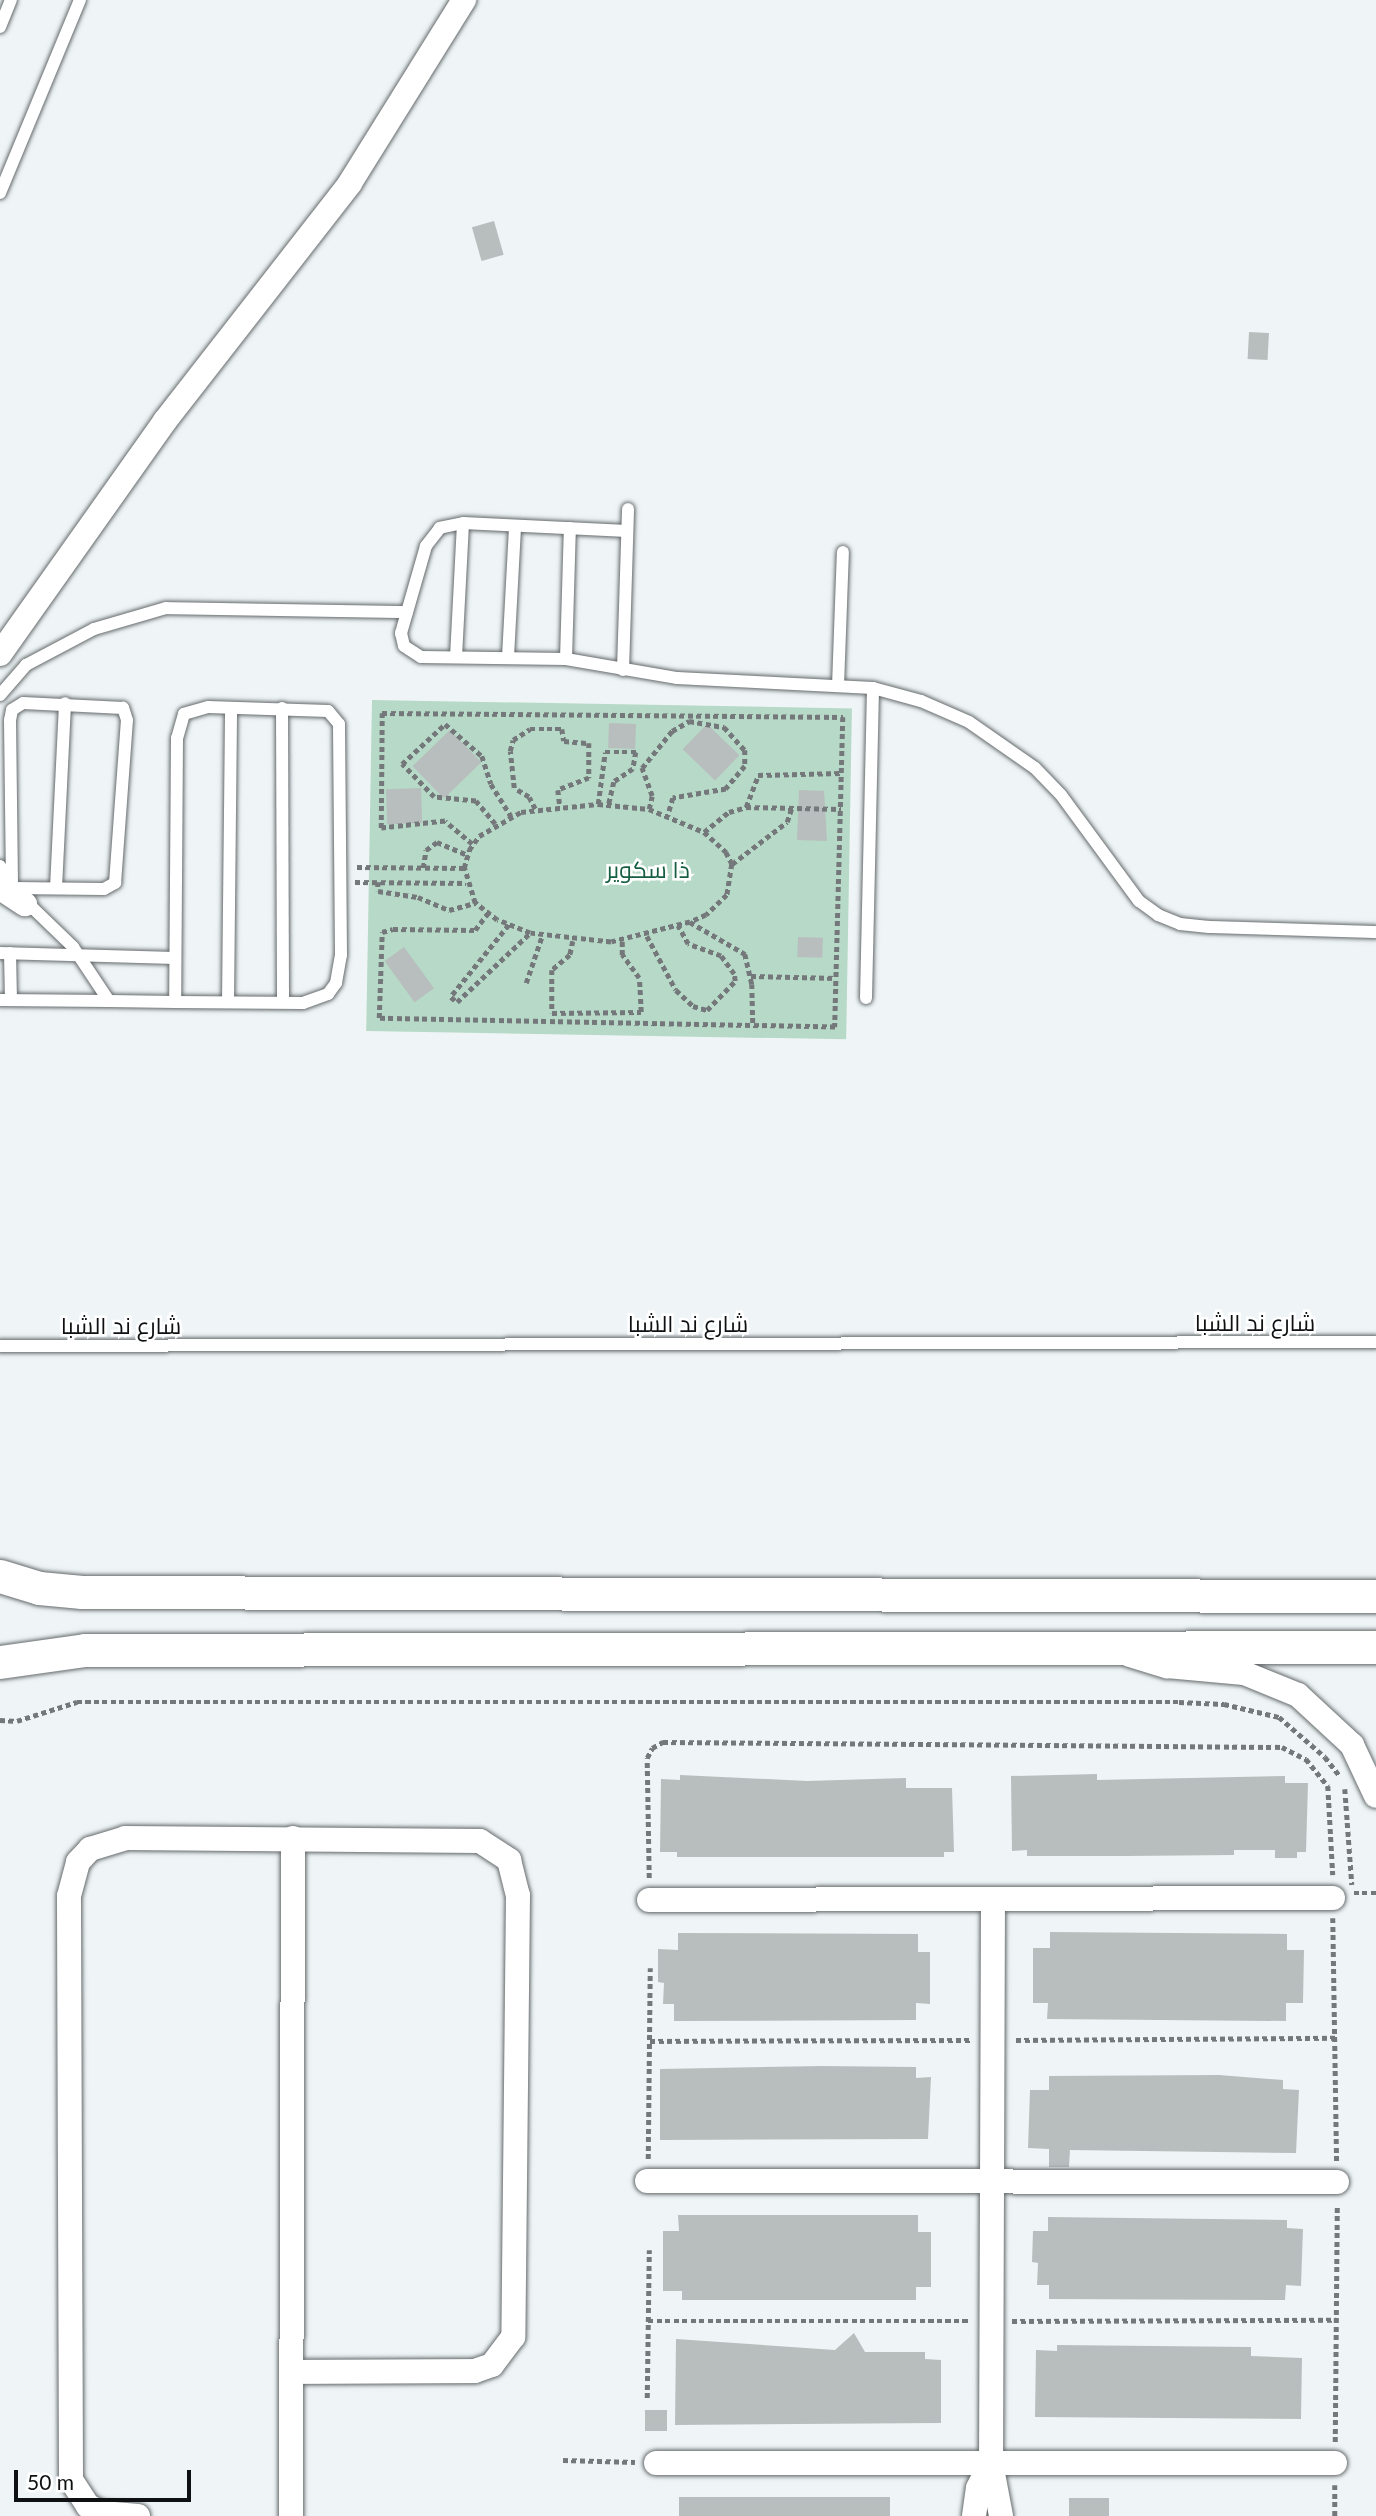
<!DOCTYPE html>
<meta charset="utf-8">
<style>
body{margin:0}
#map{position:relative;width:1376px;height:2516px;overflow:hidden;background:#eff5f7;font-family:Lato,Cairo,sans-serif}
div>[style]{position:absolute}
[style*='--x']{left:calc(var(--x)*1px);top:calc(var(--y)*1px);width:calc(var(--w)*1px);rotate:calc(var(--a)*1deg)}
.green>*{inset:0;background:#b7d9c7;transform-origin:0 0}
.building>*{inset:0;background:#b8bebd;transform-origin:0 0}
.path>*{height:4.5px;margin-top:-2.25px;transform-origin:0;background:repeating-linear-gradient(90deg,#75787a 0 5px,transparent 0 8.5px)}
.roads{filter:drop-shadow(0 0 2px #656a6c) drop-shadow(0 0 2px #656a6c)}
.service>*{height:12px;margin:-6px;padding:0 6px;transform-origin:6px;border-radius:6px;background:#fff}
.minor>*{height:24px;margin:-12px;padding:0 12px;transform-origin:12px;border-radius:12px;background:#fff}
.secondary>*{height:33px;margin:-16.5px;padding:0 16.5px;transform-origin:16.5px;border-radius:16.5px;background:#fff}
span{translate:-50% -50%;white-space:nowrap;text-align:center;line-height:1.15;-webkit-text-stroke:5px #fff;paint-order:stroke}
.park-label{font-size:23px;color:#165f42}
.street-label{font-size:23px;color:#0e1011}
.scale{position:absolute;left:14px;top:2470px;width:177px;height:32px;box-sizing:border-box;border:4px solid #0e1011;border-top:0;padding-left:9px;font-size:21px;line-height:24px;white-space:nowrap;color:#0e1011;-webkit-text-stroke:5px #fff;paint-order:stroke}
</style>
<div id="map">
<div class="green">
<i style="left:372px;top:700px;width:480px;height:331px;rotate:1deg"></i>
</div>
<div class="building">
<i style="left:494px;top:221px;width:35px;height:23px;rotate:74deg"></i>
<i style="left:1249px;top:332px;width:20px;height:27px;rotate:3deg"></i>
<i style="left:609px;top:723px;width:27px;height:25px;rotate:2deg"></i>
<i style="left:707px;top:724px;width:45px;height:35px;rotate:44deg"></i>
<i style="left:450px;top:730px;width:45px;height:52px;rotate:46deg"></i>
<i style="left:421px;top:788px;width:35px;height:35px;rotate:88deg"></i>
<i style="clip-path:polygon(799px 790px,824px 791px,827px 841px,797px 840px)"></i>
<i style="left:798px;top:937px;width:25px;height:20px;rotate:2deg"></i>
<i style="left:404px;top:947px;width:51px;height:24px;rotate:54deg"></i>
<i style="clip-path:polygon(1097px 1774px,1097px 1780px,1285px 1776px,1285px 1783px,1308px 1783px,1306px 1852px,1297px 1852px,1297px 1858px,1275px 1858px,1275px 1850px,1234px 1850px,1234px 1855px,1127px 1856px,1027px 1856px,1027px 1850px,1012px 1851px,1011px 1776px)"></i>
<i style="clip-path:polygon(680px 1775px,807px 1781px,906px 1778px,906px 1788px,952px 1788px,954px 1852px,944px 1852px,944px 1857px,677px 1857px,677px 1852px,660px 1852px,661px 1779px,680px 1780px)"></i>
<i style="clip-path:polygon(1050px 1932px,1287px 1934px,1287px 1950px,1304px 1950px,1303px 2003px,1286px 2003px,1286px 2021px,1047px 2019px,1048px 2003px,1033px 2003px,1033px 1948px,1050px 1948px)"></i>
<i style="clip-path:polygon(678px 1933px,918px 1934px,918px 1952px,930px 1952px,930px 2004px,916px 2003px,916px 2020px,674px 2021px,674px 2004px,663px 2004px,664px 1983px,658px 1982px,658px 1949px,678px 1950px)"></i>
<i style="clip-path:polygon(822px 2066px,916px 2067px,916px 2078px,931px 2077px,928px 2139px,660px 2140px,660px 2069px)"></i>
<i style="clip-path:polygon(1219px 2075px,1283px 2080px,1283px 2089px,1299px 2090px,1296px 2153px,1070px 2150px,1069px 2167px,1049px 2167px,1049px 2149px,1028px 2148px,1030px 2090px,1049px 2090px,1049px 2076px)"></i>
<i style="clip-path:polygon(678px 2215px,918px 2215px,918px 2232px,931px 2232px,931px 2287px,916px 2287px,916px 2300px,682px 2300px,682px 2291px,663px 2291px,663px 2231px,679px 2231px)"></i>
<i style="clip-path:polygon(1048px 2217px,1287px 2220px,1287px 2228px,1303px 2229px,1301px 2286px,1286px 2285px,1285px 2300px,1049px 2299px,1049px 2285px,1037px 2285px,1038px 2263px,1032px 2262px,1033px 2231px,1048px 2231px)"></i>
<i style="clip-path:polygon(854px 2333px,865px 2352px,925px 2352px,925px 2359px,941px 2360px,941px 2423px,675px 2425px,676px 2339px,835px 2350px)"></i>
<i style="clip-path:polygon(1057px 2345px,1251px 2347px,1251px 2356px,1302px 2358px,1301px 2419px,1035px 2417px,1036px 2350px,1057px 2351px)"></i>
<i style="left:645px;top:2410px;width:22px;height:21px"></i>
<i style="left:679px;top:2497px;width:211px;height:19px"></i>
<i style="left:1069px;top:2498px;width:40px;height:18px"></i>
</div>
<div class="path">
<i style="--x:598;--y:804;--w:51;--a:5.6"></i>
<i style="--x:649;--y:809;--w:60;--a:22.7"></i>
<i style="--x:704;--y:832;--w:30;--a:42"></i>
<i style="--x:726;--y:852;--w:13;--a:63"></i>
<i style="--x:732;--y:864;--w:31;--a:99"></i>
<i style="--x:727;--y:895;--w:29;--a:136"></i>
<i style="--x:706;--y:915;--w:17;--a:156"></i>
<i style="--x:690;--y:922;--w:81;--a:165.8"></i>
<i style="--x:611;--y:942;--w:81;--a:-173.7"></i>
<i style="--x:530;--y:933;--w:35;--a:-158"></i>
<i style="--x:497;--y:920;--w:28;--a:-142"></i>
<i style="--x:475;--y:903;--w:37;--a:-107"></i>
<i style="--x:464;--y:868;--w:19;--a:-74"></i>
<i style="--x:469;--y:850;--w:17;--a:-54"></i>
<i style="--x:479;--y:836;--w:48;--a:-29.7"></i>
<i style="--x:521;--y:812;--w:77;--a:-5.9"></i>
<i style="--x:598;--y:804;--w:52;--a:-82.3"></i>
<i style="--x:605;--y:752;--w:31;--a:0"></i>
<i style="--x:636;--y:752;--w:17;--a:100"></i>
<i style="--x:633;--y:769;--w:23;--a:146"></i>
<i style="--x:614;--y:782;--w:23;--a:103"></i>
<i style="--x:746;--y:807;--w:34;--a:-69"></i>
<i style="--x:758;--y:775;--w:83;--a:-1.4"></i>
<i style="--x:535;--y:809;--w:13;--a:-117"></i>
<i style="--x:529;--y:797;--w:17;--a:-149"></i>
<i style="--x:514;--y:788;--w:37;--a:-96"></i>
<i style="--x:510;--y:751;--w:11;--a:-75"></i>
<i style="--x:513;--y:740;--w:20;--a:-33"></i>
<i style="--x:530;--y:729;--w:32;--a:0"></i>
<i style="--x:562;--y:729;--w:12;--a:81"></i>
<i style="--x:564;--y:741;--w:25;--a:5"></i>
<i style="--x:589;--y:743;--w:35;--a:90"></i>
<i style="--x:589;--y:778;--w:33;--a:159"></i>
<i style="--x:558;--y:790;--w:16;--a:83"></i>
<i style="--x:649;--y:809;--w:13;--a:-77"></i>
<i style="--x:652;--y:796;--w:30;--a:-110"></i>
<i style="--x:642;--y:768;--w:48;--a:-51"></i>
<i style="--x:672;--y:731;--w:20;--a:-30"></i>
<i style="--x:689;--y:721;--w:36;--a:10"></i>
<i style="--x:724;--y:727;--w:31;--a:48"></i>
<i style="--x:745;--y:750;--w:16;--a:90"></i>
<i style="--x:745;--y:766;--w:30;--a:130"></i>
<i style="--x:726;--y:789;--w:54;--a:170.4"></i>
<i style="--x:673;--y:798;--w:18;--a:106"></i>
<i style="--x:495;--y:824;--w:30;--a:-130"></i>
<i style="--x:476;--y:801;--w:42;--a:-174.6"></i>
<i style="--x:434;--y:797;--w:46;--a:-134.1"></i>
<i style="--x:402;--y:764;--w:59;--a:-42.9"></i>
<i style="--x:445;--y:724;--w:49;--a:40.9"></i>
<i style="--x:482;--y:756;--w:29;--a:72"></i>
<i style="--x:491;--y:784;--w:38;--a:58"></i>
<i style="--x:704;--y:832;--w:32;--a:-39"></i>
<i style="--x:729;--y:812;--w:18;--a:-16"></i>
<i style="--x:746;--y:807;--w:95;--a:1.2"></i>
<i style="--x:472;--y:844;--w:35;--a:-140"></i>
<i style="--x:445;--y:821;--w:64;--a:173.8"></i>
<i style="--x:381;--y:828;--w:115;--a:-89.5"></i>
<i style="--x:382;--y:713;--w:461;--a:0.5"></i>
<i style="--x:843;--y:717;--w:310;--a:91.5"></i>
<i style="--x:835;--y:1027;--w:456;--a:-178.9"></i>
<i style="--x:379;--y:1018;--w:86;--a:-88"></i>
<i style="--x:382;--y:932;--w:11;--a:-15"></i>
<i style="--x:393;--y:929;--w:82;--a:0.7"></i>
<i style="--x:475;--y:930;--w:20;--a:-53"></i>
<i style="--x:732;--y:864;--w:69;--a:-37.4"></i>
<i style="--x:787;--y:822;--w:16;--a:-72"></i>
<i style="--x:357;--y:867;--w:107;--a:0.5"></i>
<i style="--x:423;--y:868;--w:18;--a:-81"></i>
<i style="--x:426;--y:850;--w:14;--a:-36"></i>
<i style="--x:437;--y:842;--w:33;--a:23"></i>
<i style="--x:355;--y:882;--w:111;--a:0.5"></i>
<i style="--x:378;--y:882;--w:9;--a:90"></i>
<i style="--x:378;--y:891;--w:40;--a:8.5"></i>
<i style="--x:418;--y:897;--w:34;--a:23"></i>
<i style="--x:449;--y:910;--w:27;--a:-15"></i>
<i style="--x:690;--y:922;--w:64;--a:30.2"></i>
<i style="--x:745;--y:954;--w:31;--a:77"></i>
<i style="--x:752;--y:984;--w:41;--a:88.6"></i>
<i style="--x:509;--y:925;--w:92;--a:128.9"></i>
<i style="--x:451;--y:997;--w:8;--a:40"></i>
<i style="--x:457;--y:1002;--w:100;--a:-43.4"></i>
<i style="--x:647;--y:936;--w:61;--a:61.8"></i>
<i style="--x:676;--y:990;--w:23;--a:43"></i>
<i style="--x:693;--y:1006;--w:15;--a:16"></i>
<i style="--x:707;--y:1010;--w:40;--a:-46"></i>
<i style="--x:735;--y:981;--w:7;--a:-98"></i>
<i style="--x:734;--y:974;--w:22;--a:-126"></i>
<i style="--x:721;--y:956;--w:35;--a:-160"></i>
<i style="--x:688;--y:944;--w:21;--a:-119"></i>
<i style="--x:573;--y:941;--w:14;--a:102"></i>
<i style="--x:570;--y:955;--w:23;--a:140"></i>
<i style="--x:552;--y:970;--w:43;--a:90"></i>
<i style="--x:552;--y:1013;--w:89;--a:-0.6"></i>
<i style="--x:641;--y:1012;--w:34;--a:-93"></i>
<i style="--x:639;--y:978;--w:29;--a:-126"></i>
<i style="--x:622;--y:955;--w:14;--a:-90"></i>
<i style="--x:751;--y:976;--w:85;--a:1.3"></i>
<i style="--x:526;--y:983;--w:50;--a:-71.2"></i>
<i style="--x:0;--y:1720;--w:17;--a:3"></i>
<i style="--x:17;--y:1721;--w:63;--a:-17.6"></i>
<i style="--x:77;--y:1702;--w:1102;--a:0"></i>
<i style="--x:1179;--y:1702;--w:45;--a:2.5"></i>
<i style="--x:1224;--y:1704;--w:57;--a:13.3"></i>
<i style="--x:1279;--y:1717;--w:61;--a:41"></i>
<i style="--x:1325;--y:1757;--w:23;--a:52"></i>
<i style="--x:1345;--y:1789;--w:96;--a:85.8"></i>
<i style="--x:649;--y:1878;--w:120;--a:-91"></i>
<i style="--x:647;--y:1758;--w:11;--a:-63"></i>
<i style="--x:652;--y:1748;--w:13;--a:-29"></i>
<i style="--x:663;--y:1742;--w:619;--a:0.46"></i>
<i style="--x:1282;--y:1747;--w:27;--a:27"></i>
<i style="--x:1306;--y:1759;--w:35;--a:51"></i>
<i style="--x:1328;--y:1786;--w:89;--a:86.8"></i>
<i style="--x:1354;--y:1893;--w:22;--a:0"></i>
<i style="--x:1333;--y:1918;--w:244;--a:89.1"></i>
<i style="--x:1016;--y:2040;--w:321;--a:-0.4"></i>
<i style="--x:650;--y:2041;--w:322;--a:-0.2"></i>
<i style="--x:648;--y:2159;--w:191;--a:-89.4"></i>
<i style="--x:648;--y:2321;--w:320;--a:0"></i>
<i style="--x:1012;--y:2321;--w:324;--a:-0.2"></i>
<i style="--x:647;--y:2398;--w:148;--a:-89.2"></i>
<i style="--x:1335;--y:2442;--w:237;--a:-89.5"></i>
<i style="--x:563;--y:2460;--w:72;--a:1.6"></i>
<i style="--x:1335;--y:2485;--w:31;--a:90"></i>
</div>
<div class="roads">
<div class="service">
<i style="--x:0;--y:27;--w:29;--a:-68"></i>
<i style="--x:0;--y:193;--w:209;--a:-67.5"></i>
<i style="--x:627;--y:531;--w:164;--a:-177.2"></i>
<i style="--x:463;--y:523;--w:24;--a:168"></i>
<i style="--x:440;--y:528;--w:23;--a:128"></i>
<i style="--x:426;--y:546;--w:91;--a:106"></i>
<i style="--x:401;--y:633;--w:13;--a:77"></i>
<i style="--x:404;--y:646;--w:20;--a:33"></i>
<i style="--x:421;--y:657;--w:145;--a:0.8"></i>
<i style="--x:566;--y:659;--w:113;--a:9.7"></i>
<i style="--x:677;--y:678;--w:196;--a:2.9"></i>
<i style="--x:873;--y:688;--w:50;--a:15.2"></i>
<i style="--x:921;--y:701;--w:52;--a:23.6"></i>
<i style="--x:969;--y:722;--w:80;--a:34.9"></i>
<i style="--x:1035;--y:768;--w:37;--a:46"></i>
<i style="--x:1061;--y:795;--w:132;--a:53.7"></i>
<i style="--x:1139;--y:901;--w:24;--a:36"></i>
<i style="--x:1158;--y:915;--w:24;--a:22"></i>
<i style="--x:1180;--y:924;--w:29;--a:6"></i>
<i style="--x:1209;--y:927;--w:167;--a:1.7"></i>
<i style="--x:456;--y:657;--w:134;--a:-87"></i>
<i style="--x:508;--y:657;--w:131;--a:-86.9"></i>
<i style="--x:566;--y:659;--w:131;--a:-88.3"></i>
<i style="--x:623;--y:670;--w:161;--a:-88.2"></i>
<i style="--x:838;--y:686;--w:134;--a:-87.9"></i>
<i style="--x:0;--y:695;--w:40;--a:-49"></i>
<i style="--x:26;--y:665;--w:77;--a:-27.9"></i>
<i style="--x:94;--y:629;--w:75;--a:-16.3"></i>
<i style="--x:166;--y:608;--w:241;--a:1"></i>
<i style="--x:282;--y:708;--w:294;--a:89.8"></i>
<i style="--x:0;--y:866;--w:25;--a:61"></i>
<i style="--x:12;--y:888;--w:92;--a:0.6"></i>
<i style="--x:104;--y:889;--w:13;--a:-29"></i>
<i style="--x:115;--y:883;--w:163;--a:-85.8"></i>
<i style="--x:127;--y:720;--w:13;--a:-108"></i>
<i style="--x:123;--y:708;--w:100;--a:-177.1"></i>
<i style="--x:23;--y:703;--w:13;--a:148"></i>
<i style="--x:12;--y:710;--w:10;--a:101"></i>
<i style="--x:10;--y:720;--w:168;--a:89.3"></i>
<i style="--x:12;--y:888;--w:85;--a:44"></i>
<i style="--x:73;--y:947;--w:65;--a:56.3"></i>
<i style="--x:56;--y:888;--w:185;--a:-87.2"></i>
<i style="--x:0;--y:953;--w:175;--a:1.6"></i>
<i style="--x:10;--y:953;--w:47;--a:88.8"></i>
<i style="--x:866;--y:998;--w:310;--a:-88.7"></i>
<i style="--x:0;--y:1000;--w:109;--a:0.5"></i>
<i style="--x:109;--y:1001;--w:66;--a:0.9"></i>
<i style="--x:175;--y:1002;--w:128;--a:0.4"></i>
<i style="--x:303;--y:1003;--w:27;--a:-20"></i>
<i style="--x:328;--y:994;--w:14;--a:-54"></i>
<i style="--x:336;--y:983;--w:28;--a:-80"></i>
<i style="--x:341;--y:955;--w:231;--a:-90.5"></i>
<i style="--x:339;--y:724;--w:17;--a:-130"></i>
<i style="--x:328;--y:711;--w:120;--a:-178.1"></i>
<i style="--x:208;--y:707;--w:25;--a:164"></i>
<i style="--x:184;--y:714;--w:25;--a:106"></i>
<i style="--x:177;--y:738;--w:264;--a:90.4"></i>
<i style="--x:228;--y:1002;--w:294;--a:-89.4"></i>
<i style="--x:0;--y:1346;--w:1376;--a:-0.17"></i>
</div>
<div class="minor">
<i style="--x:0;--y:654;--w:286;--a:-54.7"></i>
<i style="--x:165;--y:421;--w:301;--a:-52.1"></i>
<i style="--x:350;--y:183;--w:216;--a:-58.1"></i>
<i style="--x:0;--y:888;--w:30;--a:33"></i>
<i style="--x:1130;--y:1655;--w:39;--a:17"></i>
<i style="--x:1167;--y:1666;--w:77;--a:5.2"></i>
<i style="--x:1244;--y:1673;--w:58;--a:22.2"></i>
<i style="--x:1298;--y:1695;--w:74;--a:42.8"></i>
<i style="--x:1352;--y:1745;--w:56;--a:64.8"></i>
<i style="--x:993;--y:1899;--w:564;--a:90.2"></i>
<i style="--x:991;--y:2463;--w:54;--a:79.3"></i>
<i style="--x:649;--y:1900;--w:684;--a:-0.17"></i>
<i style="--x:647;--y:2181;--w:690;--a:0.08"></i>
<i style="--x:656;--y:2463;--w:679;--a:0"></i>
<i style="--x:138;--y:2516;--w:36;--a:-175"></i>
<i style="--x:102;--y:2513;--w:16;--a:-153"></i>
<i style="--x:88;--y:2506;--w:31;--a:-123"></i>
<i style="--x:71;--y:2480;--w:584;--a:-90.2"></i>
<i style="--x:69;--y:1896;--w:35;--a:-75"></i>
<i style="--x:78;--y:1862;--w:18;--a:-47"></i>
<i style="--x:90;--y:1849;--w:37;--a:-17"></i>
<i style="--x:125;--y:1838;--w:355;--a:0.5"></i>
<i style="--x:480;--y:1841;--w:35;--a:33"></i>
<i style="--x:509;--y:1860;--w:36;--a:76"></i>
<i style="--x:518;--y:1895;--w:442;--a:90.6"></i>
<i style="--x:513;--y:2337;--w:35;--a:127"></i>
<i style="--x:492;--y:2365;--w:18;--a:161"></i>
<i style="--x:475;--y:2371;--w:184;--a:179.7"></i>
<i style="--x:291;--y:2516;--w:678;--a:-89.83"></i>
<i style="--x:974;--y:2516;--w:28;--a:-82"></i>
<i style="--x:978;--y:2488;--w:28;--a:-63"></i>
</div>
<div class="secondary">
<i style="--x:0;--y:1576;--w:41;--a:17.1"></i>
<i style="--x:39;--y:1588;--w:43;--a:5.3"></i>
<i style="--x:82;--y:1592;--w:1294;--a:0.18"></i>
<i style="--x:0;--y:1662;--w:86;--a:-8"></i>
<i style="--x:85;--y:1650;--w:1291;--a:-0.13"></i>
</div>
</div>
<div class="park-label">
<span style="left:648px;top:869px">ذا سكوير</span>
</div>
<div class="street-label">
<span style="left:1255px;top:1322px">شارع ند الشبا</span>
<span style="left:688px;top:1323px">شارع ند الشبا</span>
<span style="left:121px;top:1325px">شارع ند الشبا</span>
</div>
<div class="scale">50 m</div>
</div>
